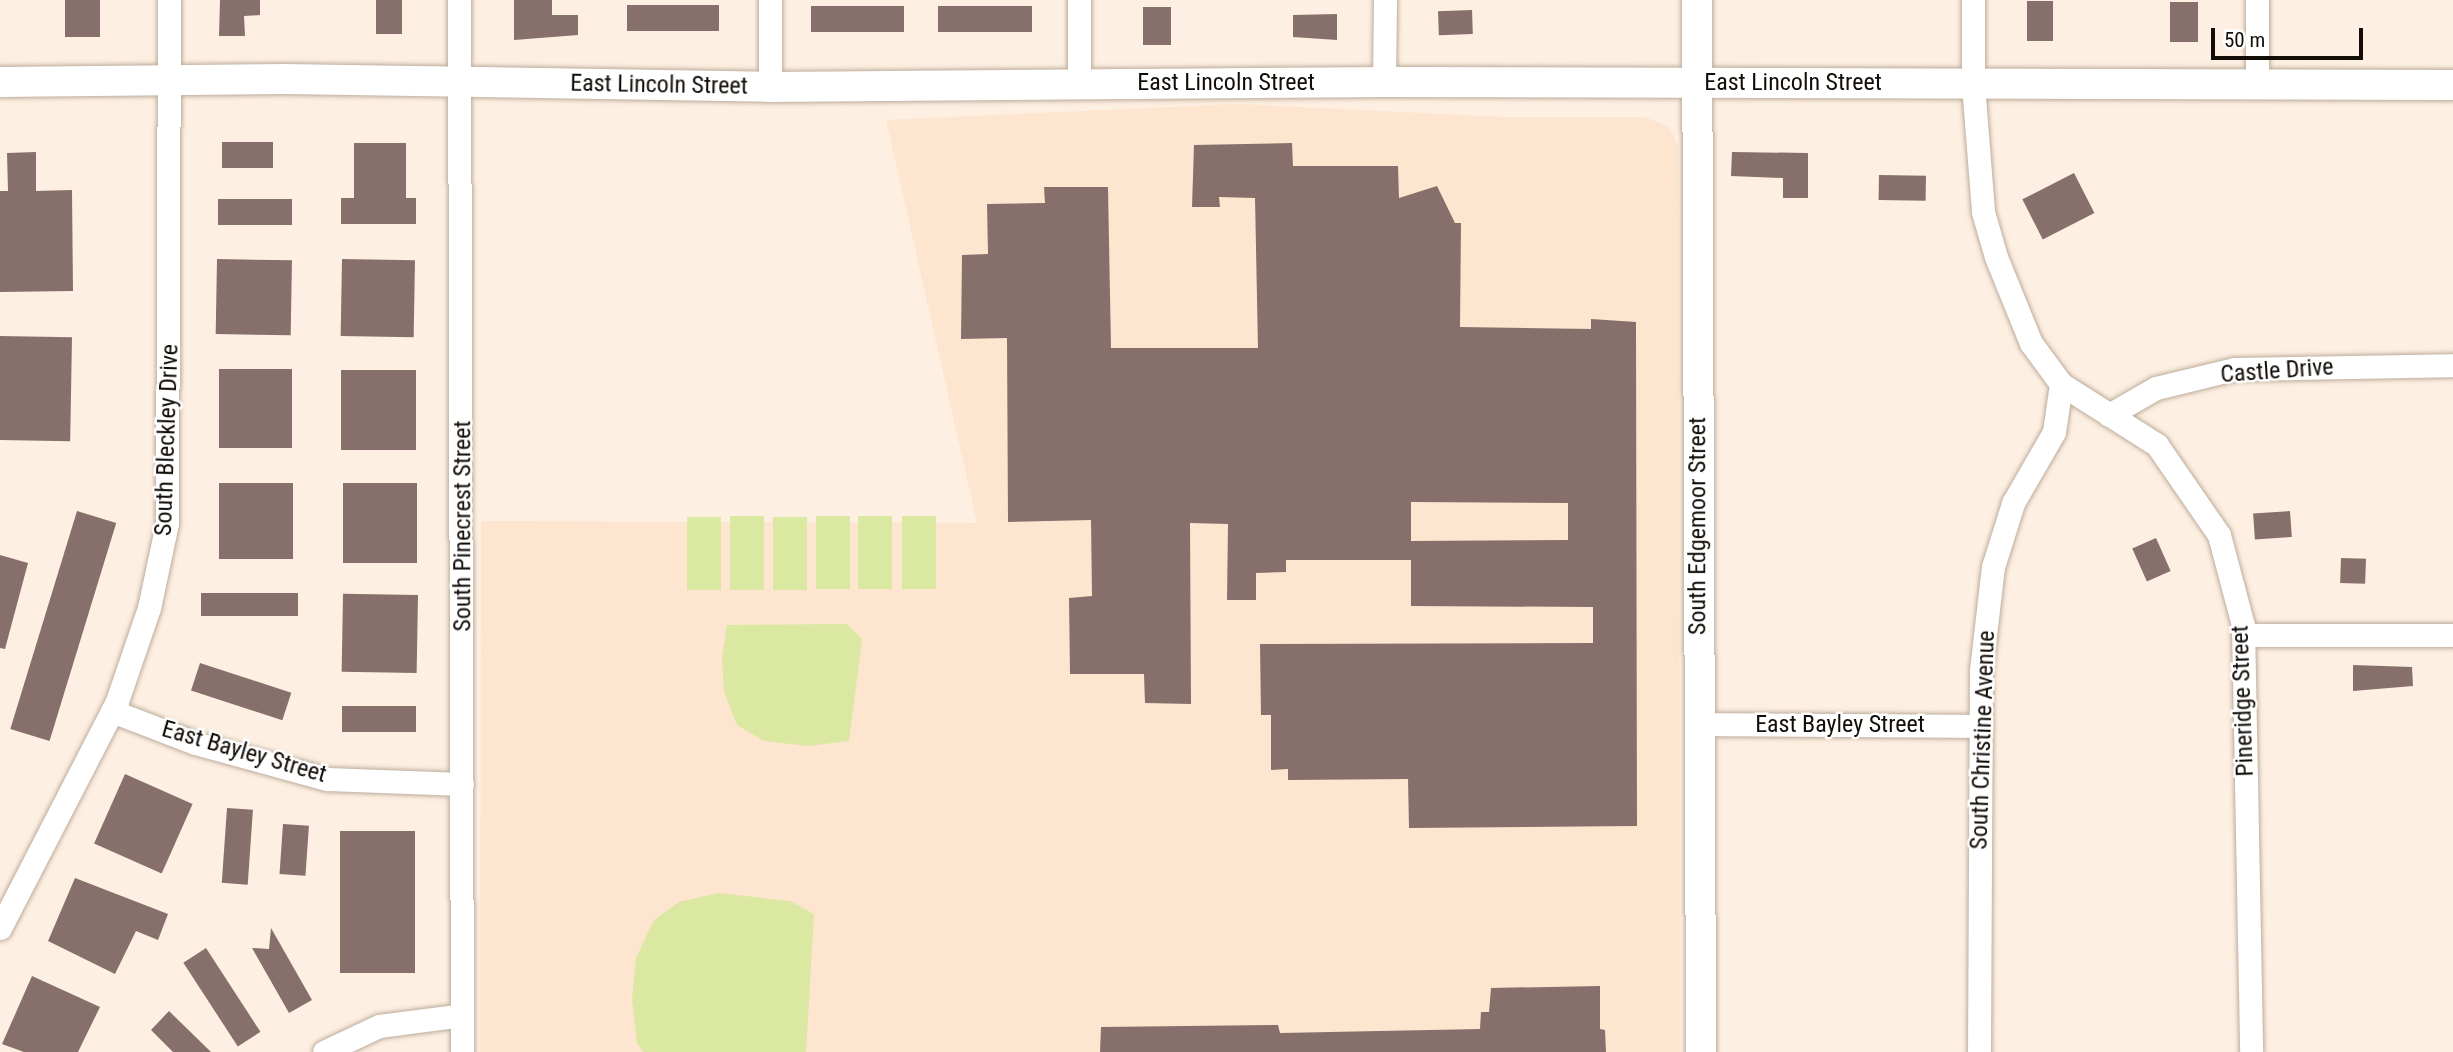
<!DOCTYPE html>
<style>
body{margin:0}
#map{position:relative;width:2453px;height:1052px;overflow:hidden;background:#fdefe1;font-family:"Roboto Condensed",sans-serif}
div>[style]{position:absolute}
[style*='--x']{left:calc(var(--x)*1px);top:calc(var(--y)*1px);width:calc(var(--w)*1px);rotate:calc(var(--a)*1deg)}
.built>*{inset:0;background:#fde5cf}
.green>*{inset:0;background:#dbe8a2;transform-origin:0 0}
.building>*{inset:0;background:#87706c;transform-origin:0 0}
.roads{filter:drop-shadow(0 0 2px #bcac9c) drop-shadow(0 0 2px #bcac9c)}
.minor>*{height:23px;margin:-11.5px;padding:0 11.5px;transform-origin:11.5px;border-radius:11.5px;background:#fff}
.tertiary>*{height:30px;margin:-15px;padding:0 15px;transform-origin:15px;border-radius:15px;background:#fff}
span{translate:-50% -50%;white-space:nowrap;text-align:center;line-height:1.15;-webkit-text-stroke:5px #fff;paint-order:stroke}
.street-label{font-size:24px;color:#120d07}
.scale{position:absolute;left:2211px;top:28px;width:152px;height:32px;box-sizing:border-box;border:4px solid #120d07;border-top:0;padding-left:9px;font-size:21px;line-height:24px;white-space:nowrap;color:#120d07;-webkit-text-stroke:5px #fff;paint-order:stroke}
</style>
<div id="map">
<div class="built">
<i style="clip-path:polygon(1239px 104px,1501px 117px,1645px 117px,1669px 127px,1678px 146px,1680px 1052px,480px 1052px,481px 521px,977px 523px,886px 120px)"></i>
</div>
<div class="green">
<i style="left:730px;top:516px;width:34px;height:74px"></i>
<i style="left:816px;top:516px;width:34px;height:73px"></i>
<i style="left:858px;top:516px;width:34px;height:73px"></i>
<i style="left:902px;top:516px;width:34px;height:73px"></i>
<i style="left:687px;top:517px;width:34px;height:73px"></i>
<i style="left:773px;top:517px;width:34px;height:73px"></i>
<i style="clip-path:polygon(847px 624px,862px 639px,849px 741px,808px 746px,764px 741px,737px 725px,724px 692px,722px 658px,727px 625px)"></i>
<i style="clip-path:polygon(718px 893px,790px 901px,814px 914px,806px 1052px,643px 1052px,637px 1043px,632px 999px,636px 958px,654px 920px,679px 902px)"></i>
</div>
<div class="building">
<i style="left:65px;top:0;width:35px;height:37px"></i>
<i style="clip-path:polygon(220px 0,260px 0,260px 15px,244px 16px,245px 36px,219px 36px)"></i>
<i style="left:376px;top:0;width:26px;height:34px"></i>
<i style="clip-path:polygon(514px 0,552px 0,552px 15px,578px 15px,578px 35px,514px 40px)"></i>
<i style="left:2027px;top:1px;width:26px;height:40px"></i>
<i style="left:2170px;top:2px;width:28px;height:40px"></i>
<i style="left:627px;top:5px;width:92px;height:26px"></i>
<i style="left:811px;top:6px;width:93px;height:26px"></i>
<i style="left:938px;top:6px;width:94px;height:26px"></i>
<i style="left:1143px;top:7px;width:28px;height:38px"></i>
<i style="left:1472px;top:10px;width:24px;height:34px;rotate:88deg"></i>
<i style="clip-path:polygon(1337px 14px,1337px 40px,1293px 37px,1293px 15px)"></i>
<i style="left:222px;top:142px;width:51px;height:26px"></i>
<i style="clip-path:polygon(354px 143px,406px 143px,406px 198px,416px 198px,416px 224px,341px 224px,341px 198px,354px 198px)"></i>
<i style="clip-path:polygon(evenodd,1292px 143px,1293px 166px,1398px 166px,1399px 198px,1437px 186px,1455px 223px,1461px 223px,1460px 327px,1591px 329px,1591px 319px,1636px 322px,1637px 826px,1409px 828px,1408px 779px,1288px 780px,1288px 769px,1271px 770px,1271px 715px,1261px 715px,1260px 644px,1593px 643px,1593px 607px,1411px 606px,1411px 560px,1286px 560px,1286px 572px,1256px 573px,1256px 600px,1227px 600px,1228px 524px,1190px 523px,1191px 704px,1145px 703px,1144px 674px,1070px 674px,1069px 598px,1092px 596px,1091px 520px,1008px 522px,1007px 338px,961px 339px,962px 255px,988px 254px,987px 204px,1045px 203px,1044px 187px,1108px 187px,1111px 348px,1258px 348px,1255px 198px,1219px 197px,1220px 207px,1192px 207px,1194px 145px,1292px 143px,1411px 502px,1568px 503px,1568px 540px,1411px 541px,1411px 502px)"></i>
<i style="clip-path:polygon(36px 152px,36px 191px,72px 190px,73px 291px,0 292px,0 191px,8px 191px,7px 153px)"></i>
<i style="clip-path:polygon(1732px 152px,1808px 153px,1808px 198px,1783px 198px,1783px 178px,1731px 176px)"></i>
<i style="left:2074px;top:173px;width:45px;height:58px;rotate:63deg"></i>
<i style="left:1879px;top:175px;width:47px;height:25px;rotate:1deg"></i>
<i style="left:218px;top:199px;width:74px;height:26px"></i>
<i style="left:217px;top:259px;width:75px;height:75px;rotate:1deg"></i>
<i style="left:342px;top:259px;width:73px;height:77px;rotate:1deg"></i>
<i style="left:0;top:336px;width:72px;height:104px;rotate:1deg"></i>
<i style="left:292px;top:369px;width:79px;height:73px;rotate:90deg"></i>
<i style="left:341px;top:370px;width:75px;height:80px"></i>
<i style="left:219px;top:483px;width:74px;height:76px"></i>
<i style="left:343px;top:483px;width:74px;height:80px"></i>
<i style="left:77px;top:511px;width:41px;height:228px;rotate:17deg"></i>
<i style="left:2290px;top:511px;width:26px;height:37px;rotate:86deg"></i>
<i style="left:2156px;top:538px;width:36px;height:26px;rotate:66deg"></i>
<i style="clip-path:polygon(0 555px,28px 563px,5px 649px,0 648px)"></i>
<i style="left:2341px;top:558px;width:25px;height:25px;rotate:2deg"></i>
<i style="left:298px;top:593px;width:23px;height:97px;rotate:90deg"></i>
<i style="left:418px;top:595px;width:78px;height:75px;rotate:91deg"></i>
<i style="left:200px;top:663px;width:96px;height:29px;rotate:18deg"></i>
<i style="clip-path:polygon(2353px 665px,2412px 667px,2413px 686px,2353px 691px)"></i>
<i style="left:342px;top:706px;width:74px;height:26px"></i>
<i style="left:125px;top:774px;width:74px;height:76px;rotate:24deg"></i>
<i style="left:227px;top:808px;width:26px;height:75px;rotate:4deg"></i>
<i style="left:283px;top:824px;width:26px;height:50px;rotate:4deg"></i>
<i style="left:340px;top:831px;width:75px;height:142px"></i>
<i style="clip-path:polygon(75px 878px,168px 914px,158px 940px,136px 931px,115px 974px,48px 941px)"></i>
<i style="clip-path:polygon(271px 928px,312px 1000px,289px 1013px,252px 948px,269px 949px)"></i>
<i style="left:206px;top:948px;width:100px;height:27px;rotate:57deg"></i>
<i style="clip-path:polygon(32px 976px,100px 1007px,78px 1052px,24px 1052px,2px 1044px)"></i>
<i style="clip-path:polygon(1600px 986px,1600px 1029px,1605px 1030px,1606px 1052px,1100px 1052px,1101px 1027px,1278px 1025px,1280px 1033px,1480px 1029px,1481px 1012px,1489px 1012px,1491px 988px)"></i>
<i style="clip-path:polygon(169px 1011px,211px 1052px,173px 1052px,151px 1030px)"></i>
</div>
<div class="roads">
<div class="minor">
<i style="--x:459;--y:0;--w:1052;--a:89.84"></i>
<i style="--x:770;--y:0;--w:87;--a:90"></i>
<i style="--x:1973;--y:0;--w:84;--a:90"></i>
<i style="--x:1973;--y:84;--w:128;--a:85.5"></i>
<i style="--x:1983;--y:212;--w:47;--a:73.9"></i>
<i style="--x:1996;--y:257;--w:93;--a:67.9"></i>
<i style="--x:2031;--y:343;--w:51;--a:53.8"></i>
<i style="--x:2061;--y:384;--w:114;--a:32.4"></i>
<i style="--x:2157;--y:445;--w:109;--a:55.4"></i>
<i style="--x:2219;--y:535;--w:93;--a:75.1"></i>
<i style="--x:2243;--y:625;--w:427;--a:88.9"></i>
<i style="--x:1384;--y:82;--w:82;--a:-89.3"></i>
<i style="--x:1079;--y:83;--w:83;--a:-90"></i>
<i style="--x:2257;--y:85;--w:85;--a:-90"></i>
<i style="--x:2109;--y:415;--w:54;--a:-29.9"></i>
<i style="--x:2156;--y:388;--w:80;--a:-13.7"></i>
<i style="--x:2234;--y:369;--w:219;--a:-1"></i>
<i style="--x:2243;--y:635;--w:210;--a:0"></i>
<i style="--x:112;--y:711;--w:89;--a:21.1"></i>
<i style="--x:195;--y:743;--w:137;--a:15.3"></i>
<i style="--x:327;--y:779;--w:135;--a:2.1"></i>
<i style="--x:1699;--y:724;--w:282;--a:0.4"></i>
<i style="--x:0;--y:928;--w:255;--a:-62.7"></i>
<i style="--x:117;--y:701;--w:98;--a:-71"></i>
<i style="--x:149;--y:608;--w:87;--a:-78"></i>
<i style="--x:167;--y:523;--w:523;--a:-89.78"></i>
<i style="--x:324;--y:1052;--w:61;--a:-25.3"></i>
<i style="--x:379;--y:1026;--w:84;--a:-7.5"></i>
<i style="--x:1979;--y:1052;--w:382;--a:-89.7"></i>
<i style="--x:1981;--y:670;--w:104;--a:-83.4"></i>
<i style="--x:1993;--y:567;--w:67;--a:-72.6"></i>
<i style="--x:2013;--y:503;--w:82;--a:-60"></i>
<i style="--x:2054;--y:432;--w:49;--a:-81.7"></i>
</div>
<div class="tertiary">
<i style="--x:1697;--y:0;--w:1052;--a:89.78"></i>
<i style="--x:0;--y:82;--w:284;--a:-0.6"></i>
<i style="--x:284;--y:79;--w:486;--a:0.9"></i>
<i style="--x:770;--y:87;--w:614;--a:-0.47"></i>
<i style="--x:1384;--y:82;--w:1069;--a:0.16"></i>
</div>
</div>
<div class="street-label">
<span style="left:1226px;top:83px">East Lincoln Street</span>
<span style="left:1793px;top:83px">East Lincoln Street</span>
<span style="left:659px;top:85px;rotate:1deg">East Lincoln Street</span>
<span style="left:2277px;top:371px;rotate:-4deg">Castle Drive</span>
<span style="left:167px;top:440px;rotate:-88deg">South Bleckley Drive</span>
<span style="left:463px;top:526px;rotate:-90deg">South Pinecrest Street</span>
<span style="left:1698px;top:526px;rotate:-90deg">South Edgemoor Street</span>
<span style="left:2243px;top:701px;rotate:-92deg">Pineridge Street</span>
<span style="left:1840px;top:725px">East Bayley Street</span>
<span style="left:1983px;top:740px;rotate:-88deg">South Christine Avenue</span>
<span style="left:244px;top:752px;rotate:16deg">East Bayley Street</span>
</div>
<div class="scale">50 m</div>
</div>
